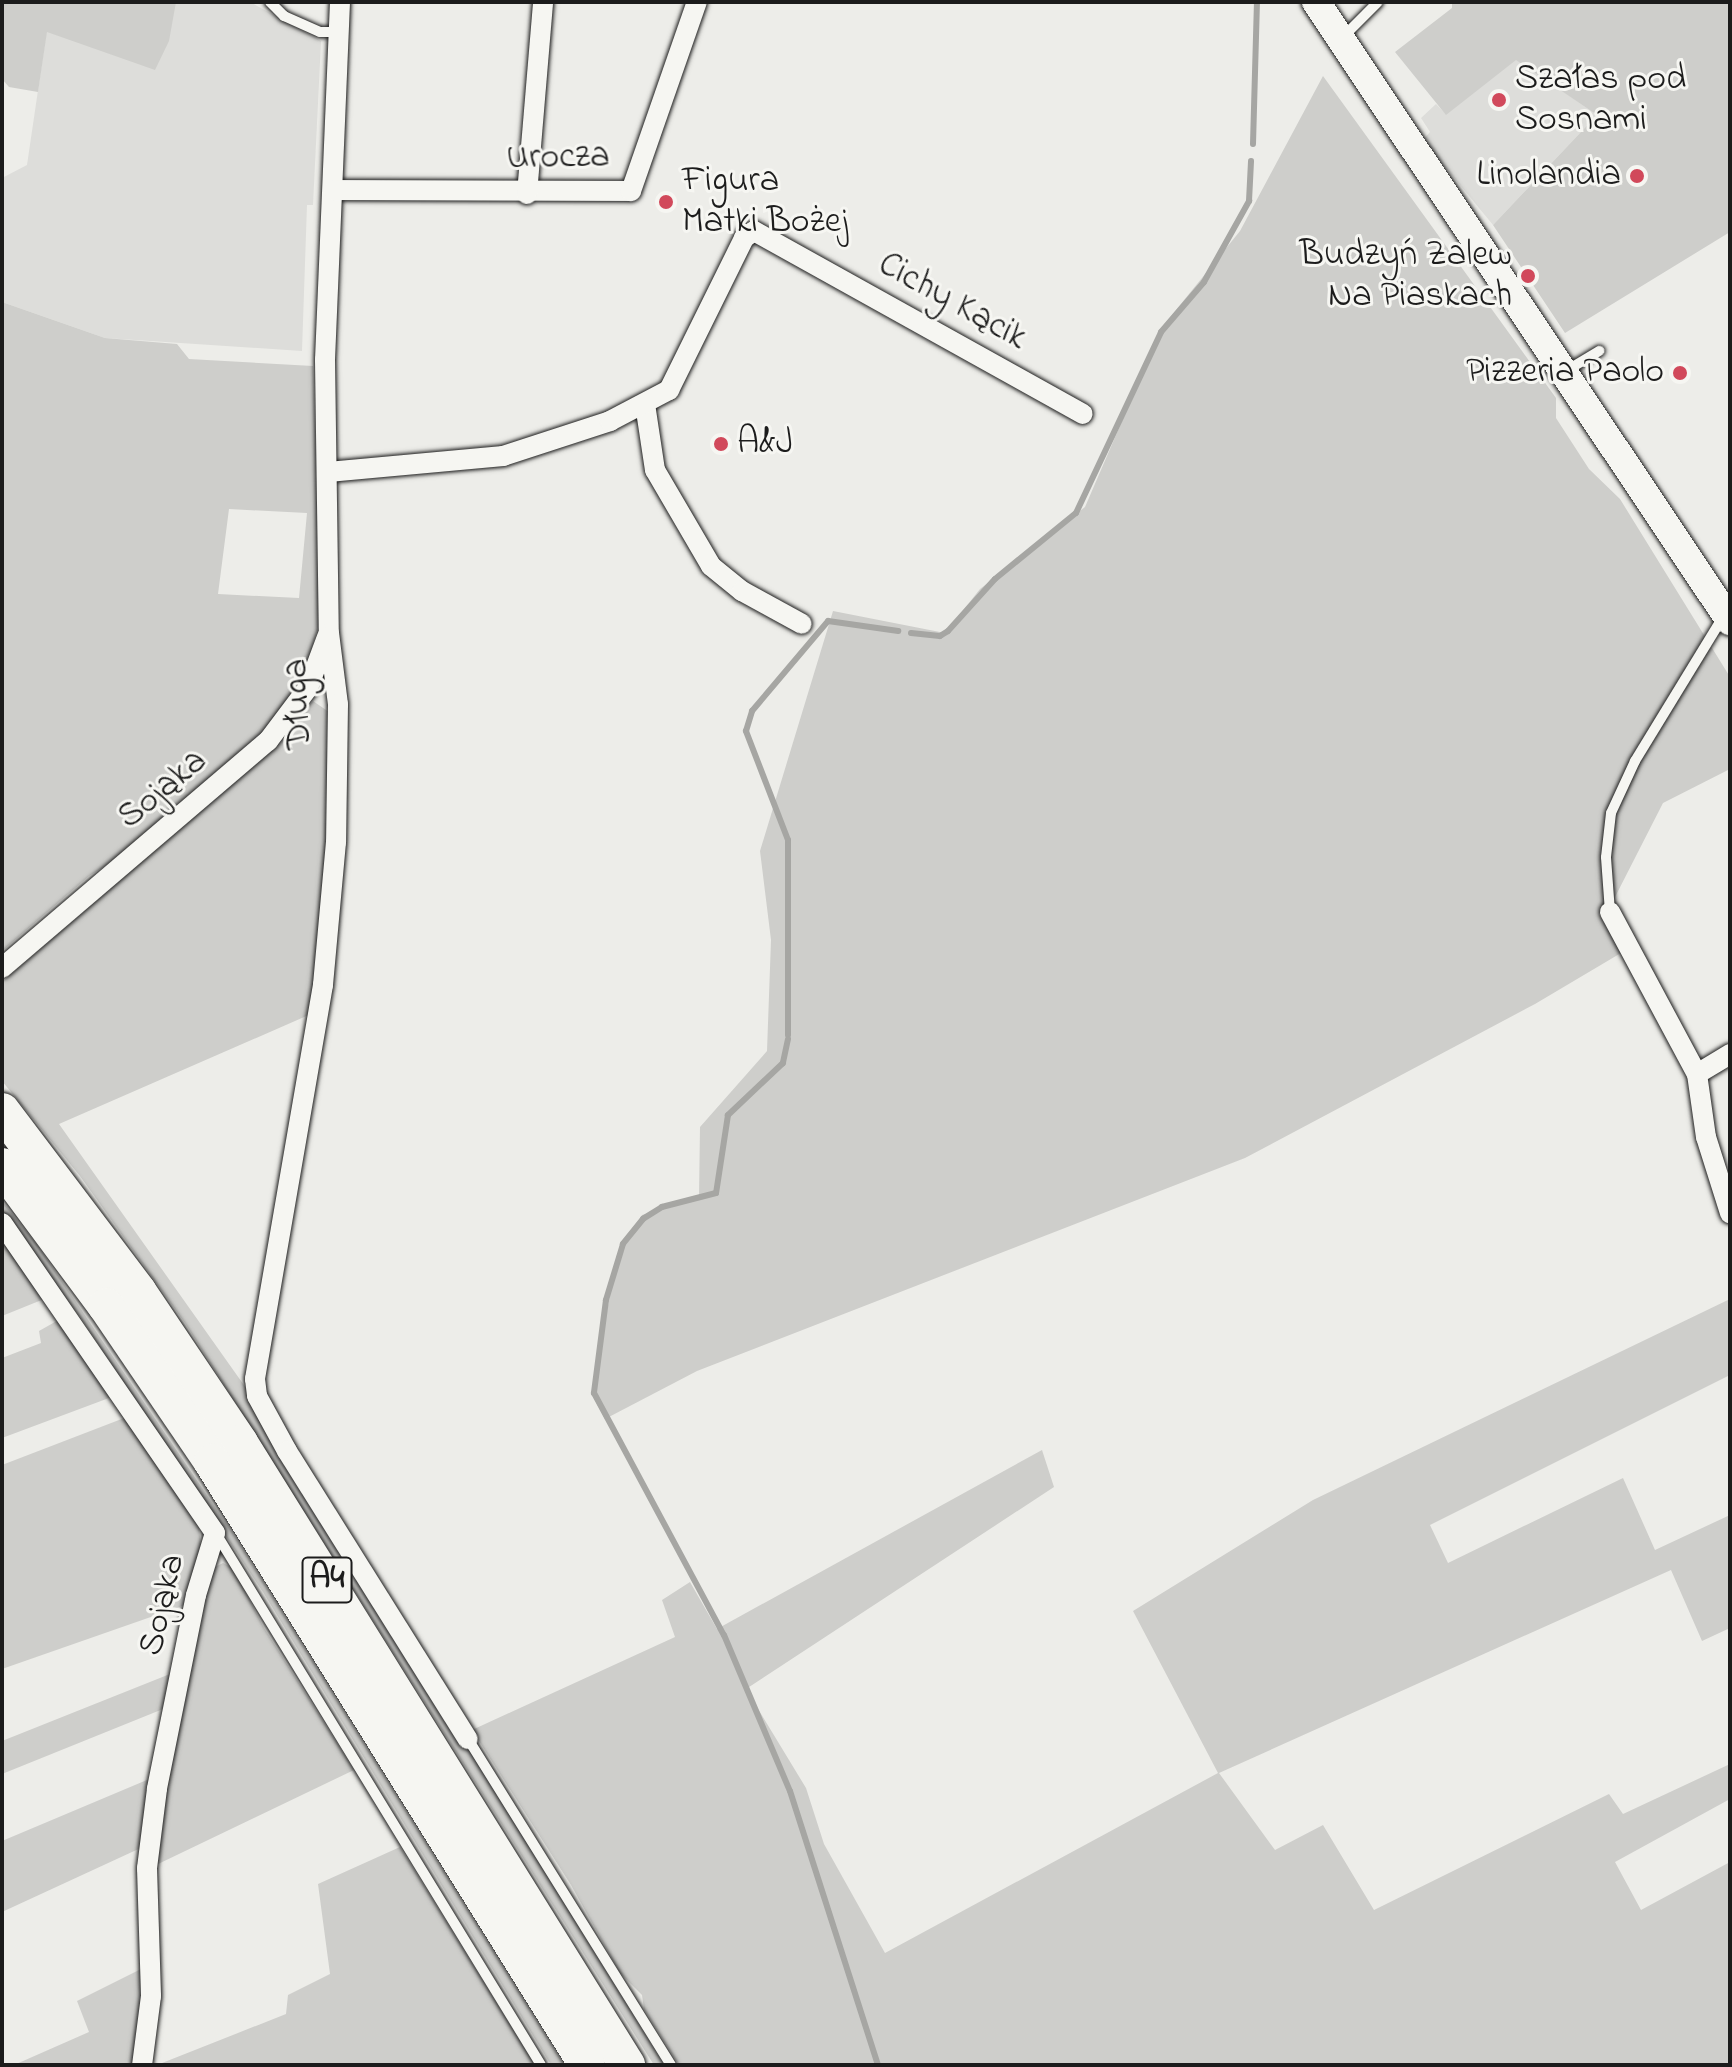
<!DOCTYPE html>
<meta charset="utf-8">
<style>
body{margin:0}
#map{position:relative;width:1732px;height:2067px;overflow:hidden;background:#edede9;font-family:"Indie Flower",sans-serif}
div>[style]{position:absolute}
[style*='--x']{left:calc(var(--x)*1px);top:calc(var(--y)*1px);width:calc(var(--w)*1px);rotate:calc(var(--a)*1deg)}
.built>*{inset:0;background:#ddddda}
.green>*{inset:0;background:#cececb}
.stream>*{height:6px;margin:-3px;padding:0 3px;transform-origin:3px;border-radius:3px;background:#a6a6a3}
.roads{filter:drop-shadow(0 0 2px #1c1c1c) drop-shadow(0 0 2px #1c1c1c)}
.service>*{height:10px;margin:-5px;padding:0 5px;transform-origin:5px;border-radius:5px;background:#f6f6f2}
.minor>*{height:20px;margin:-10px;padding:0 10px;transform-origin:10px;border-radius:10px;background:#f6f6f2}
.secondary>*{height:28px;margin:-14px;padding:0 14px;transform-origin:14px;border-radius:14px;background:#f6f6f2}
.motorway>*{height:36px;margin:-18px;padding:0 18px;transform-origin:18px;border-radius:18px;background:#f6f6f2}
.dots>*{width:22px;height:22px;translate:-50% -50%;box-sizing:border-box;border:4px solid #f6f6f2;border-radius:50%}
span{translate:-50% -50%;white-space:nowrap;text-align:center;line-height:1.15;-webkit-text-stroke:6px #f6f6f2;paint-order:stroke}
.shield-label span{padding:2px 6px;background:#f6f6f2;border:2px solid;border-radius:6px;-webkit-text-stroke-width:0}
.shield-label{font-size:34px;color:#1c1c1c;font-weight:700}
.poi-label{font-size:36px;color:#1c1c1c}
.left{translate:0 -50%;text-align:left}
.right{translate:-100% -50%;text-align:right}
.street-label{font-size:36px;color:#1c1c1c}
.frame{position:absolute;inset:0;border:4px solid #1c1c1c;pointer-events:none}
</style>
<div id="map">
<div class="built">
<i style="clip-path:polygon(51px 2px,250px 2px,321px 41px,313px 205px,307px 205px,302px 351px,105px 338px,2px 302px,2px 178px,27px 165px)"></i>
<i style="clip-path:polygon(1516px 59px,1597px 115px,1493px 225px,1423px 140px,1430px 132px,1421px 118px,1436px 104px,1446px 114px)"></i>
</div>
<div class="green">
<i style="clip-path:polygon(2px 2px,176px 2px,169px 41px,155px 70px,47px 32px,38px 92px,9px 87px,2px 79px)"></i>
<i style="clip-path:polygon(1452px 2px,1730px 2px,1730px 232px,1565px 333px,1493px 225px,1597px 115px,1516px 60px,1446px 115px,1395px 52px,1452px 8px)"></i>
<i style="clip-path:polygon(1323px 76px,1556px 398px,1556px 418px,1589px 469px,1620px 499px,1730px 677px,1730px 769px,1663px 803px,1613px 901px,1599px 914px,1621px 953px,1535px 1004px,1245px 1158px,697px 1371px,605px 1419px,592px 1395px,617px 1255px,642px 1215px,699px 1198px,700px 1127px,767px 1051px,771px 940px,760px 851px,833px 611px,945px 633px,980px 589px,1085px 507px,1163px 326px,1240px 231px)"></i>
<i style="clip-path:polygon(evenodd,2px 302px,105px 338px,177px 344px,189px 359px,313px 366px,321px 617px,301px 685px,240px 761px,132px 849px,89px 876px,2px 951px,2px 302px,229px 509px,307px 513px,299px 598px,218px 594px,229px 509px)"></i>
<i style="clip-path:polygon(313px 701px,329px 712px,324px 905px,311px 1014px,59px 1124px,246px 1388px,664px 2065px,654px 2065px,185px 1323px,80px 1176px,2px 1081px,2px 982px,262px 758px)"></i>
<i style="clip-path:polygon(2px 1201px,38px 1246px,232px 1532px,564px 2065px,551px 2065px,263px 1592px,81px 1318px,2px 1213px)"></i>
<i style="clip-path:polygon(2px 1234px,49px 1297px,2px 1316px)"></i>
<i style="clip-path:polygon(1730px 1299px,1730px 1375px,1430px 1525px,1448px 1563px,1623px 1478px,1655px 1550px,1730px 1515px,1730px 1628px,1702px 1641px,1671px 1570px,1219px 1773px,1275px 1850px,1323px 1825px,1374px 1910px,1609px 1794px,1623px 1814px,1730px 1764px,1730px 1799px,1615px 1862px,1641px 1910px,1730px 1862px,1730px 2065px,679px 2065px,644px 2009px,642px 1995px,620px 1973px,571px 1885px,472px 1730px,675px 1637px,662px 1600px,690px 1582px,717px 1629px,1042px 1450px,1054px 1487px,746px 1689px,806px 1788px,824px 1844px,885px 1953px,1218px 1773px,1133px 1611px,1313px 1500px)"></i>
<i style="clip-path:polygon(62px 1318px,117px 1395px,2px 1438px,2px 1358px,41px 1343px,39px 1331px)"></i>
<i style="clip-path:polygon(132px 1415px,199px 1528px,202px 1555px,188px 1604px,2px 1669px,2px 1465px)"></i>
<i style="clip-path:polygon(223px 1563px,233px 1568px,264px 1628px,354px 1770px,156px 1865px,163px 1802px,205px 1595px,215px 1567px)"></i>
<i style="clip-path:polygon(175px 1672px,168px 1707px,2px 1774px,2px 1741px)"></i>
<i style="clip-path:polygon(154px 1777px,145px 1846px,2px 1912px,2px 1841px)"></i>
<i style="clip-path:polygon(400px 1847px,535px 2065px,157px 2065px,286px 2014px,288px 1995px,330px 1974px,318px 1884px)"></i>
<i style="clip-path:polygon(141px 1969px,139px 2065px,14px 2065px,89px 2032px,77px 2001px)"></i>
</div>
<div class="stream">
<i style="--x:1253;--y:144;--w:142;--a:-88.4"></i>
<i style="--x:911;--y:633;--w:29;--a:6"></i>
<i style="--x:940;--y:636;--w:9;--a:-32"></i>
<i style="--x:948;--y:631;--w:70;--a:-47.9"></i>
<i style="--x:995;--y:579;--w:104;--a:-39.2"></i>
<i style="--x:1076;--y:513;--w:200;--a:-64.8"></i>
<i style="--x:1161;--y:332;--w:66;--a:-49.3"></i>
<i style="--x:1204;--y:282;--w:93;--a:-60.9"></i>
<i style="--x:1249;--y:201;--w:40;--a:-87.1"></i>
<i style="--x:788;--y:1035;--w:195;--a:-90"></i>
<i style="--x:788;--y:840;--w:117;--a:-111.1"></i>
<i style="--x:746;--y:731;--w:21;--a:-73"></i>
<i style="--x:752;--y:711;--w:118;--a:-49.8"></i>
<i style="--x:828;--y:621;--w:71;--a:8.1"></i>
<i style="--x:788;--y:1039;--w:25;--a:102"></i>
<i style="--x:783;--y:1063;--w:76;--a:136.6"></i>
<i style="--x:728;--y:1115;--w:79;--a:98.7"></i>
<i style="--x:716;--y:1193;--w:56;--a:165.5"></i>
<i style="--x:662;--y:1207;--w:22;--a:148"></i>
<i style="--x:643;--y:1219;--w:32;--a:129"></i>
<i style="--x:623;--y:1244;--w:59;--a:106.9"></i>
<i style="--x:606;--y:1300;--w:94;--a:97.4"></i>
<i style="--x:594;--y:1393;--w:275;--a:61.8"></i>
<i style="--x:724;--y:1635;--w:169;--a:67.1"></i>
<i style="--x:790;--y:1791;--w:288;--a:72.2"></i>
</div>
<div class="roads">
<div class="service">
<i style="--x:270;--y:2;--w:20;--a:45"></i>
<i style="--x:284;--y:16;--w:39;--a:24"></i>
<i style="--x:320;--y:32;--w:18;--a:0"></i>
<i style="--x:1343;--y:37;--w:49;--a:-45"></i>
<i style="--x:1566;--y:371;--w:39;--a:-31"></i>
<i style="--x:1610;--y:912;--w:55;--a:-94.2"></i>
<i style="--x:1606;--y:857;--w:44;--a:-83.5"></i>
<i style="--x:1611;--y:813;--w:57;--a:-65.2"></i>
<i style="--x:1635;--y:761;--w:171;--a:-58.6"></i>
<i style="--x:217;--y:1535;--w:621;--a:58.56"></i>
<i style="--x:468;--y:1739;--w:384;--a:58.1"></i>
</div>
<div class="minor">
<i style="--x:340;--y:2;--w:358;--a:92.4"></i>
<i style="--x:325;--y:360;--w:273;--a:89.2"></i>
<i style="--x:329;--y:633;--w:72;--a:82.8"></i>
<i style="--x:338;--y:704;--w:138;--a:90.8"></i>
<i style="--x:336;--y:842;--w:144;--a:95.2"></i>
<i style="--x:323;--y:985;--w:400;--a:99.8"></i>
<i style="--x:255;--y:1379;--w:17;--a:83"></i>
<i style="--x:257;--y:1396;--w:63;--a:61.4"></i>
<i style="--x:287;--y:1451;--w:340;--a:57.9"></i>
<i style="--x:334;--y:190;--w:297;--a:0.2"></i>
<i style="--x:631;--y:191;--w:200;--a:-70.8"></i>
<i style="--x:527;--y:194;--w:193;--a:-85.2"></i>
<i style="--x:645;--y:404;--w:67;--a:81.4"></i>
<i style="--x:655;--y:470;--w:111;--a:59.7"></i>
<i style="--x:711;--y:566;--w:40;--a:39"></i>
<i style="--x:742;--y:591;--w:68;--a:28.8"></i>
<i style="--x:328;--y:472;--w:176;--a:-5.2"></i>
<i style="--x:503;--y:456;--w:113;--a:-18.1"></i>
<i style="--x:610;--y:421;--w:67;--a:-27.7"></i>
<i style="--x:669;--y:390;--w:169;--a:-63.7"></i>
<i style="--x:744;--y:238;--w:12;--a:-35"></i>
<i style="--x:754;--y:231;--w:376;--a:29.1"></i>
<i style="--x:1610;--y:912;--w:184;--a:61.8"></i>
<i style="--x:1697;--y:1074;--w:64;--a:81.9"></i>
<i style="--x:1706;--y:1137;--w:80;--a:72.5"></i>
<i style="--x:2;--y:968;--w:350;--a:-40.5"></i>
<i style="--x:268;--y:741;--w:66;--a:-53"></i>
<i style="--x:308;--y:688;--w:54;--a:-69.6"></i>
<i style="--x:1697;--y:1074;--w:39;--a:-31"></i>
<i style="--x:2;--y:1223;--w:376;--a:55.5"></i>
<i style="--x:215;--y:1533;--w:65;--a:107"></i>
<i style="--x:196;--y:1595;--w:198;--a:101.4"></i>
<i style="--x:157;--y:1789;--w:80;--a:97.2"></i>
<i style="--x:147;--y:1868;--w:128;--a:88.2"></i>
<i style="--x:151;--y:1996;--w:70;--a:97.4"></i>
</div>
<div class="secondary">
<i style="--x:1316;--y:2;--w:745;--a:56.22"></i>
</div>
<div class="motorway">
<i style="--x:2;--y:1111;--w:226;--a:52.9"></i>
<i style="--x:138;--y:1291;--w:183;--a:56.1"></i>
<i style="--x:240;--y:1443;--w:733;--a:58.11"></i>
<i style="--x:2;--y:1166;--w:174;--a:53.4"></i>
<i style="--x:106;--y:1306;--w:189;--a:55.8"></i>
<i style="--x:212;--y:1462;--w:710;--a:58.12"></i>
</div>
</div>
<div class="dots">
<i style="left:1499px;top:100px;background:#d1495b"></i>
<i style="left:1637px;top:176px;background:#d1495b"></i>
<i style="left:666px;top:202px;background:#d1495b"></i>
<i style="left:1528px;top:276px;background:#d1495b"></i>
<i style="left:1680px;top:373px;background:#d1495b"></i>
<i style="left:721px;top:444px;background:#d1495b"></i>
</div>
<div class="shield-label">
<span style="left:327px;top:1580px">A4</span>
</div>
<div class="poi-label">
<span class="left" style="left:1515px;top:100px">Szałas pod<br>Sosnami</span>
<span class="right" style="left:1621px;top:176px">Linolandia</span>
<span class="left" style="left:682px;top:202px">Figura<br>Matki Bożej</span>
<span class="right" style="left:1512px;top:276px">Budzyń Zalew<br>Na Piaskach</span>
<span class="right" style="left:1664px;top:373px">Pizzeria Paolo</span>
<span class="left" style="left:737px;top:444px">A&amp;J</span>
</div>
<div class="street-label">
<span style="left:558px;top:158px;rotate:-1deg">Urocza</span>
<span style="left:952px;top:302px;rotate:29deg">Cichy Kącik</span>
<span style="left:299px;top:704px;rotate:-93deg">Długa</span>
<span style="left:163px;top:790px;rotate:-40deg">Sojąka</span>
<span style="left:163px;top:1605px;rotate:-77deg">Sojąka</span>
</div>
<div class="frame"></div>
</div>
